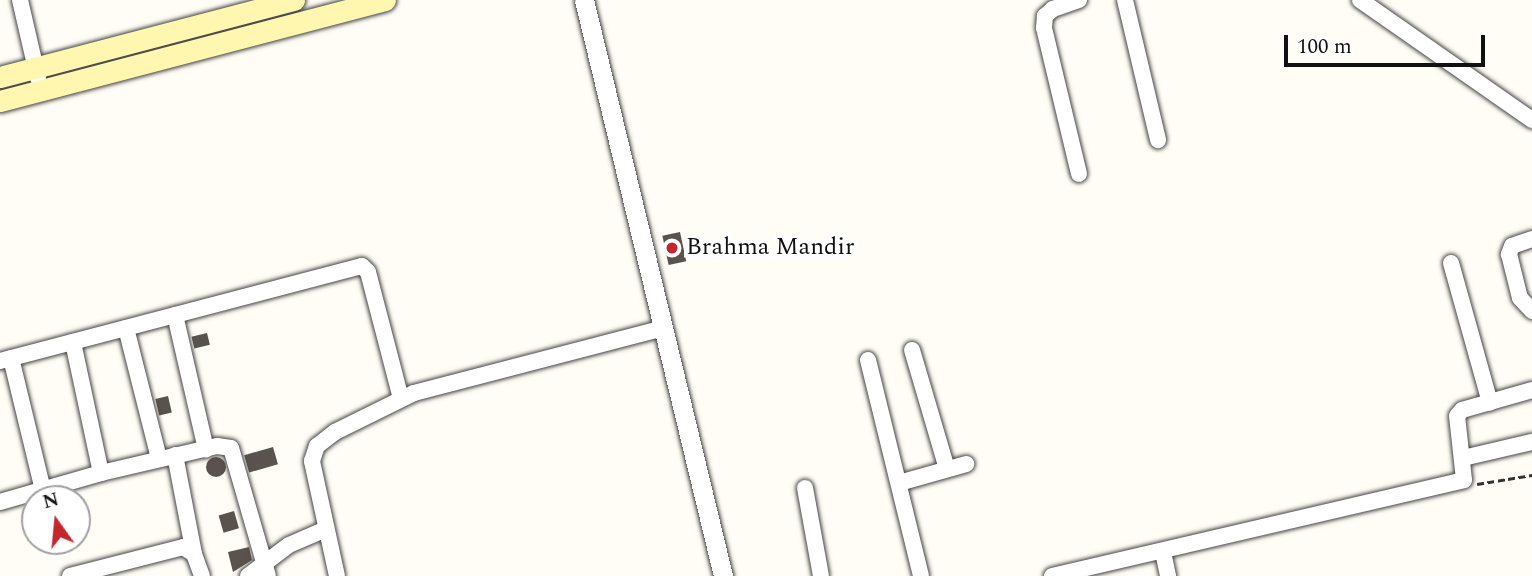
<!DOCTYPE html>
<style>
body{margin:0}
#map{position:relative;width:1532px;height:576px;overflow:hidden;background:#fffdf5;font-family:Spectral,serif}
div>[style]{position:absolute}
[style*='--x']{left:calc(var(--x)*1px);top:calc(var(--y)*1px);width:calc(var(--w)*1px);rotate:calc(var(--a)*1deg)}
.building>*{inset:0;background:#5a524d;transform-origin:0 0}
.round{border-radius:50%}
.path>*{height:2.5px;margin-top:-1.25px;transform-origin:0;background:repeating-linear-gradient(90deg,#333 0 7px,transparent 0 10.5px)}
.roads{filter:drop-shadow(0 0 2px #444) drop-shadow(0 0 2px #444)}
.minor>*{height:16px;margin:-8px;padding:0 8px;transform-origin:8px;border-radius:8px;background:#fff}
.tertiary>*{height:19px;margin:-9.5px;padding:0 9.5px;transform-origin:9.5px;border-radius:9.5px;background:#fff}
.secondary>*{height:21px;margin:-10.5px;padding:0 10.5px;transform-origin:10.5px;border-radius:10.5px;background:#fff6b0}
.dots>*{width:19px;height:19px;translate:-50% -50%;box-sizing:border-box;border:4px solid #fff;border-radius:50%}
span{translate:-50% -50%;white-space:nowrap;text-align:center;line-height:1.15;-webkit-text-stroke:7px #fff;paint-order:stroke}
.poi-label{font-size:24px;color:#111}
.left{translate:0 -50%;text-align:left}
.north{position:absolute;left:21px;top:485px;width:70px;height:70px;box-sizing:border-box;background:#fff;border:2px solid #a0a0a0;border-radius:50%;rotate:345deg;font-size:19px;font-weight:700;line-height:28px;text-align:center;color:#111}
.north::after{content:'';display:block;margin:auto;width:24px;height:32px;background:#c4262e;clip-path:polygon(50% 0,100% 100%,50% 72%,0 100%)}
.scale{position:absolute;left:1284px;top:35px;width:201px;height:32px;box-sizing:border-box;border:4px solid #111;border-top:0;padding-left:9px;font-size:21px;line-height:24px;white-space:nowrap;color:#111;-webkit-text-stroke:5px #fff;paint-order:stroke}
</style>
<div id="map">
<div class="building">
<i style="left:680px;top:232px;width:30px;height:18px;rotate:78deg"></i>
<i style="left:207px;top:333px;width:12px;height:16px;rotate:76deg"></i>
<i style="left:168px;top:396px;width:17px;height:13px;rotate:77deg"></i>
<i style="left:273px;top:447px;width:18px;height:30px;rotate:74deg"></i>
<i class="round" style="left:206px;top:457px;width:20px;height:20px"></i>
<i style="left:234px;top:511px;width:18px;height:16px;rotate:74deg"></i>
<i style="clip-path:polygon(249px 547px,252px 560px,233px 572px,228px 552px)"></i>
</div>
<div class="path">
<i style="--x:1477;--y:484;--w:56;--a:-9.3"></i>
</div>
<div class="roads">
<div class="minor">
<i style="--x:20;--y:0;--w:80;--a:77"></i>
<i style="--x:1079;--y:0;--w:28;--a:161"></i>
<i style="--x:1053;--y:9;--w:11;--a:139"></i>
<i style="--x:1045;--y:16;--w:12;--a:95"></i>
<i style="--x:1044;--y:28;--w:150;--a:76.5"></i>
<i style="--x:1125;--y:0;--w:144;--a:76.7"></i>
<i style="--x:1360;--y:0;--w:210;--a:34.9"></i>
<i style="--x:1532;--y:239;--w:21;--a:161"></i>
<i style="--x:1512;--y:246;--w:9;--a:111"></i>
<i style="--x:1509;--y:254;--w:45;--a:76"></i>
<i style="--x:1520;--y:298;--w:18;--a:47"></i>
<i style="--x:1451;--y:263;--w:145;--a:74.4"></i>
<i style="--x:175;--y:315;--w:138;--a:77"></i>
<i style="--x:126;--y:328;--w:134;--a:75.8"></i>
<i style="--x:912;--y:350;--w:124;--a:73.6"></i>
<i style="--x:11;--y:358;--w:136;--a:76.4"></i>
<i style="--x:868;--y:360;--w:222;--a:76.2"></i>
<i style="--x:0;--y:361;--w:374;--a:-14.7"></i>
<i style="--x:362;--y:266;--w:8;--a:45"></i>
<i style="--x:368;--y:272;--w:131;--a:75.4"></i>
<i style="--x:175;--y:455;--w:101;--a:79.1"></i>
<i style="--x:1463;--y:458;--w:71;--a:-13.1"></i>
<i style="--x:101;--y:473;--w:119;--a:-13.1"></i>
<i style="--x:217;--y:446;--w:14;--a:8"></i>
<i style="--x:231;--y:448;--w:133;--a:73.9"></i>
<i style="--x:899;--y:483;--w:70;--a:-15.8"></i>
<i style="--x:805;--y:488;--w:89;--a:79.7"></i>
<i style="--x:0;--y:502;--w:105;--a:-16"></i>
<i style="--x:101;--y:473;--w:134;--a:-102.1"></i>
<i style="--x:1163;--y:552;--w:25;--a:78"></i>
<i style="--x:70;--y:576;--w:117;--a:-14.4"></i>
<i style="--x:183;--y:547;--w:13;--a:32"></i>
<i style="--x:194;--y:554;--w:23;--a:70"></i>
<i style="--x:248;--y:576;--w:51;--a:-37.1"></i>
<i style="--x:289;--y:545;--w:40;--a:-23.4"></i>
<i style="--x:337;--y:576;--w:118;--a:-102.3"></i>
<i style="--x:312;--y:461;--w:16;--a:-72"></i>
<i style="--x:317;--y:446;--w:23;--a:-38"></i>
<i style="--x:335;--y:432;--w:88;--a:-26.3"></i>
<i style="--x:414;--y:393;--w:258;--a:-14.6"></i>
<i style="--x:1052;--y:576;--w:423;--a:-13.1"></i>
<i style="--x:1464;--y:480;--w:64;--a:-96.2"></i>
<i style="--x:1457;--y:416;--w:8;--a:-50"></i>
<i style="--x:1462;--y:410;--w:73;--a:-15.9"></i>
</div>
<div class="tertiary">
<i style="--x:584;--y:0;--w:593;--a:76.43"></i>
</div>
<div class="secondary">
<i style="--x:0;--y:77;--w:304;--a:-14.7"></i>
<i style="--x:0;--y:101;--w:398;--a:-14.7"></i>
</div>
</div>
<div class="dots">
<i style="left:672px;top:248px;background:#c4262e"></i>
</div>
<div class="poi-label">
<span class="left" style="left:686px;top:248px">Brahma Mandir</span>
</div>
<div class="north">N</div>
<div class="scale">100 m</div>
</div>
